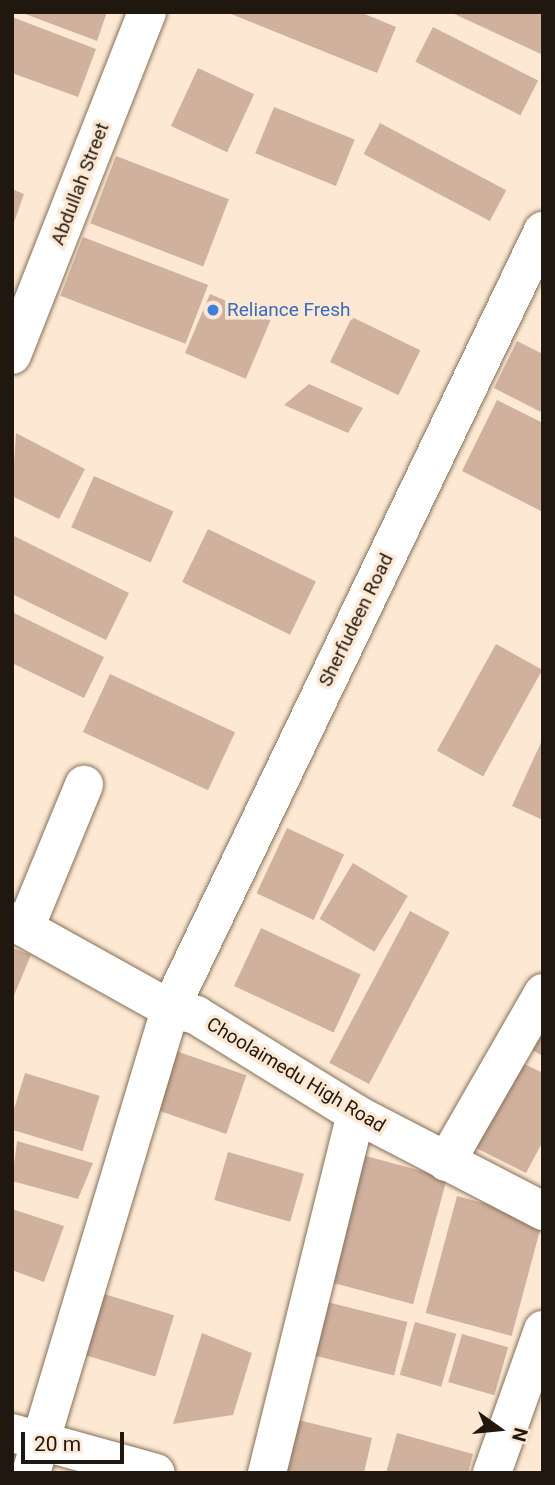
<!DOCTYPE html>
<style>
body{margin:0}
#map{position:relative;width:555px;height:1485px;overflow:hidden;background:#fde9d3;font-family:Roboto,sans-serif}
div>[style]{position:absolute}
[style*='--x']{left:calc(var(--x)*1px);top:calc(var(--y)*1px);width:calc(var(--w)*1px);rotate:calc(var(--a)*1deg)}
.building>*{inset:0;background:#d0b19e;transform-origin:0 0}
.roads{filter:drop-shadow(0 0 2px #856f57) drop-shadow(0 0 2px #856f57)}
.minor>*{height:38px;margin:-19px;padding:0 19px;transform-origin:19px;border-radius:19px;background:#fff}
.dots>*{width:19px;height:19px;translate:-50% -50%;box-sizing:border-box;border:4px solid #fde9d3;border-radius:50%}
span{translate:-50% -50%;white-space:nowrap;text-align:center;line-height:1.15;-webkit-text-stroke:7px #fde9d3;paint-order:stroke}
.street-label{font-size:19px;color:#20170e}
.shop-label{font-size:19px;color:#366cbe}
.left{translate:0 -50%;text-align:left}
.frame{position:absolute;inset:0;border:14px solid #20170e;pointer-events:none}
.north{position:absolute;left:464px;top:1394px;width:70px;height:70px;-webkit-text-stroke:5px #fde9d3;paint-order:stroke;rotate:105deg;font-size:19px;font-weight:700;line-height:28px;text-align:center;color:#20170e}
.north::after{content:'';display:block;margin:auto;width:24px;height:32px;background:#20170e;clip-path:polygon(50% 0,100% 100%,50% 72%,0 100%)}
.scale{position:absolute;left:21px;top:1432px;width:103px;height:32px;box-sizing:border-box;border:4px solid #20170e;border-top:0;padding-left:9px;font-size:21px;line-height:24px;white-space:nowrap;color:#20170e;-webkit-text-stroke:5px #fde9d3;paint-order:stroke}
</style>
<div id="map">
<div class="building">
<i style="clip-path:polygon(20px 12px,107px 12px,97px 41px)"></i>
<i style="clip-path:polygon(226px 12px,360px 12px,396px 27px,377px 73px)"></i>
<i style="clip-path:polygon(450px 12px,543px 12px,543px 55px)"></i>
<i style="clip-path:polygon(12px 17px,96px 49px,78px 97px,12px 73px)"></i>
<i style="left:433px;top:27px;width:118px;height:39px;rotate:27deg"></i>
<i style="left:198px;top:68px;width:62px;height:64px;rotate:25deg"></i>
<i style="left:274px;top:107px;width:87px;height:50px;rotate:22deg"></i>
<i style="left:380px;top:123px;width:143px;height:35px;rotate:28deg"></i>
<i style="left:116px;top:156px;width:121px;height:72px;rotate:21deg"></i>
<i style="clip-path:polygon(12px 189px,24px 194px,13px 225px,12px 225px)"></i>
<i style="left:83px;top:237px;width:134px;height:63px;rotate:21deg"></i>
<i style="left:210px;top:294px;width:66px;height:64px;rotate:23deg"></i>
<i style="left:352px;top:317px;width:76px;height:50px;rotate:26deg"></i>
<i style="clip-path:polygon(517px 341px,543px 354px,543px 413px,494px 388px)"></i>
<i style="clip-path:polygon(309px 384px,363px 408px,348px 433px,284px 405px)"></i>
<i style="clip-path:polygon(497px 400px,543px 423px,543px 512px,462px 471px)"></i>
<i style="clip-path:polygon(16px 433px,85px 469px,59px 519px,12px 496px)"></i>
<i style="left:94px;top:476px;width:87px;height:56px;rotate:24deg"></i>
<i style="left:208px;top:529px;width:120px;height:59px;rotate:26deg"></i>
<i style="clip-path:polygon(12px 535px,129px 593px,106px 640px,12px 594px)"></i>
<i style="clip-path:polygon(12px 612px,104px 657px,84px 698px,12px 663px)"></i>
<i style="left:496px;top:644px;width:53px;height:122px;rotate:29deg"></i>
<i style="left:110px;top:674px;width:138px;height:64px;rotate:25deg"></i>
<i style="clip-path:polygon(543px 738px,543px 820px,512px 806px)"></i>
<i style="left:287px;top:828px;width:63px;height:72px;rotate:25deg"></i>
<i style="left:353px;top:863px;width:64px;height:65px;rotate:31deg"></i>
<i style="left:410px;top:911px;width:45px;height:172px;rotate:28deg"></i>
<i style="left:261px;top:928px;width:110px;height:64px;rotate:25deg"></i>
<i style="clip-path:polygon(12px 948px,31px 955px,12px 1000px)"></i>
<i style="clip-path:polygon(543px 1028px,543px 1056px,532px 1050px)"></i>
<i style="left:167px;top:1048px;width:84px;height:62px;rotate:19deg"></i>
<i style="clip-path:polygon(516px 1060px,543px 1073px,543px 1141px,526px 1173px,472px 1146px)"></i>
<i style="left:25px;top:1073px;width:78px;height:58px;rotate:17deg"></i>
<i style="clip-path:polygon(17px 1141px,93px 1163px,78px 1199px,12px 1181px)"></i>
<i style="left:228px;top:1152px;width:79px;height:50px;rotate:16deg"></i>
<i style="left:362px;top:1155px;width:88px;height:131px;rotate:15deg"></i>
<i style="left:457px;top:1196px;width:89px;height:121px;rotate:15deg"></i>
<i style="clip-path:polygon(12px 1209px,64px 1226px,44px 1282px,12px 1270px)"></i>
<i style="left:88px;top:1289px;width:90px;height:64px;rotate:17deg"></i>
<i style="left:323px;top:1301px;width:87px;height:55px;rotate:14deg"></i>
<i style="left:415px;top:1322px;width:43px;height:55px;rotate:16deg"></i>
<i style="clip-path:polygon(202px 1333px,252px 1353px,233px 1415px,173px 1424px)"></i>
<i style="left:462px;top:1334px;width:48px;height:50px;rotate:16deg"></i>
<i style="clip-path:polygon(290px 1418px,372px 1438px,364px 1473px,277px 1473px)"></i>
<i style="clip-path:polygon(397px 1433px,473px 1454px,468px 1473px,386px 1473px)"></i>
</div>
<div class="roads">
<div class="minor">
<i style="--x:12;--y:355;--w:369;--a:-68.5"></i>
<i style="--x:12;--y:921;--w:181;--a:29.1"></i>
<i style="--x:170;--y:1009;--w:27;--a:13"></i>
<i style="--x:196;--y:1015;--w:188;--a:31.7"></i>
<i style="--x:356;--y:1114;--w:211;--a:27.4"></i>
<i style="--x:25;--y:928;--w:155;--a:-67.6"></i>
<i style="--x:446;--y:1162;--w:195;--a:-60.1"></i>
<i style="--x:12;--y:1433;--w:149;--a:15.5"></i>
<i style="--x:31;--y:1473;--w:484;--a:-73.3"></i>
<i style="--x:170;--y:1009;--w:863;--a:-64.39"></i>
<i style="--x:267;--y:1473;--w:370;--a:-76.1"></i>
<i style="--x:492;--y:1473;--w:152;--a:-70.4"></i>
</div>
</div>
<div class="dots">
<i style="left:213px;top:310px;background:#3f7fe0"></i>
</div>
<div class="street-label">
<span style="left:80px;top:184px;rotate:-69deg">Abdullah Street</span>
<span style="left:356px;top:620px;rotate:-64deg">Sherfudeen Road</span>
<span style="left:296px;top:1075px;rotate:31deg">Choolaimedu High Road</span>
</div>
<div class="shop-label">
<span class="left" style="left:227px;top:310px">Reliance Fresh</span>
</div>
<div class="frame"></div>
<div class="north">N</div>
<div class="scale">20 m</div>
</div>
